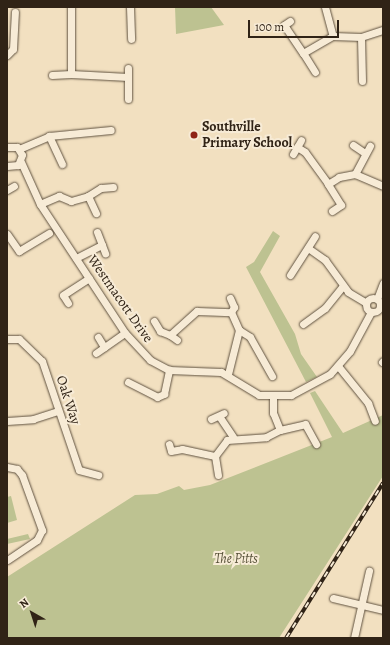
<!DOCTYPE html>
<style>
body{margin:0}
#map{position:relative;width:390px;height:645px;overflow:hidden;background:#f2e0c0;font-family:Alegreya,serif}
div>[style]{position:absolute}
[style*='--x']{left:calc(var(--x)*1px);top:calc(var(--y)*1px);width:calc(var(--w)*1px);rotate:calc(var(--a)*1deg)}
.green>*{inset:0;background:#bdc291}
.roads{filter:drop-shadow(0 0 1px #605240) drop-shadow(0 0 1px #605240)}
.street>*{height:7px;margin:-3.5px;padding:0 3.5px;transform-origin:3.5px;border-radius:3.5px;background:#f7ebd6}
.street>.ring{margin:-3.5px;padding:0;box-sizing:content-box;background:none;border:7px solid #f7ebd6;border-radius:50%}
.rail>*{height:3.5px;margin-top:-1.75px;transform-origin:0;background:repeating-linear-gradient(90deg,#f7ebd6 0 6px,#302316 0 12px);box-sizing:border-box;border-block:1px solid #302316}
.dots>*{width:11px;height:11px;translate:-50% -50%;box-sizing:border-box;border:2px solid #f7ebd6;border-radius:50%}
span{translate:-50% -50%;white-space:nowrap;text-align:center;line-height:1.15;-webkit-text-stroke:4px #f7ebd6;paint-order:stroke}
.poi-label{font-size:14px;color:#302316;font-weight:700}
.left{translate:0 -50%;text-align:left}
.street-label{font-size:14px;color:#302316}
.park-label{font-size:14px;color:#5a533b;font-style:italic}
.frame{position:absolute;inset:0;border:8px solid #302316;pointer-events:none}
.north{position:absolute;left:12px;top:593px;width:40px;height:40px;-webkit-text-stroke:3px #f7ebd6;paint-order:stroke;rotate:321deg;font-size:11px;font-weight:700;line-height:16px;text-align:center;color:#302316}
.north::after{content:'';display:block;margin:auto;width:14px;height:18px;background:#302316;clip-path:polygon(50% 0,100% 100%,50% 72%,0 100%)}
.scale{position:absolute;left:248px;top:20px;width:91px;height:18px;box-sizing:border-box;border:2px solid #302316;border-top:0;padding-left:5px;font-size:12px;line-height:14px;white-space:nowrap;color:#302316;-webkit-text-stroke:3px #f7ebd6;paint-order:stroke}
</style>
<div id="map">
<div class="green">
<i style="clip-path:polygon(175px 7px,211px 7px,224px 25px,176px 34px)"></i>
<i style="clip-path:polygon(273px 231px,280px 236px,260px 272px,295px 334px,301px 354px,317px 377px,306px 382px,246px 267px,254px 262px)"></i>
<i style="clip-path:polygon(315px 391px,343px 433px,383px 415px,383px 476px,279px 638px,7px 638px,7px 577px,135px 495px,157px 494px,179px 486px,184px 490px,210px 485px,332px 437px,310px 393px)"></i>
<i style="clip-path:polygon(11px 496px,17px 520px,7px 523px,7px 497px)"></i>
<i style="clip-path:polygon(28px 534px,30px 539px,7px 544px,7px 539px)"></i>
</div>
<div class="roads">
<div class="street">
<i style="--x:130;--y:7;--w:32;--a:88"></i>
<i style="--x:325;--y:7;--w:30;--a:75"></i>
<i style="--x:290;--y:21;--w:7;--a:146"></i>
<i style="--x:284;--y:25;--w:34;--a:56"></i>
<i style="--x:361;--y:37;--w:44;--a:88.7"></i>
<i style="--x:7;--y:55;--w:8;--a:-45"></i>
<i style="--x:13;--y:49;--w:37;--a:-87"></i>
<i style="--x:315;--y:72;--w:22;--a:-122"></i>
<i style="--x:303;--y:53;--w:34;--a:-30"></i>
<i style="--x:333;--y:36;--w:28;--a:2"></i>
<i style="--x:361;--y:37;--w:23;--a:-18"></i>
<i style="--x:71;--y:74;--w:57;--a:3"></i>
<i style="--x:128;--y:77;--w:22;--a:90"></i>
<i style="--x:52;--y:75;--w:19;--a:-3"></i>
<i style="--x:71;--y:74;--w:67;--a:-90"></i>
<i style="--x:128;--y:77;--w:9;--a:-90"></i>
<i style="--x:49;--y:136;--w:31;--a:65"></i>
<i style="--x:353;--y:145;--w:14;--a:34"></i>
<i style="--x:7;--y:147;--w:10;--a:0"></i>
<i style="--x:17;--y:147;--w:9;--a:58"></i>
<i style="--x:22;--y:155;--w:11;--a:112"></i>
<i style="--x:18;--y:165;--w:11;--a:175"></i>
<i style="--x:297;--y:147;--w:9;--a:32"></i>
<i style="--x:305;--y:152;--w:39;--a:54"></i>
<i style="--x:19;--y:149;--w:33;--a:-23"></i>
<i style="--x:49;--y:136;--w:62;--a:-5.5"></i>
<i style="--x:293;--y:154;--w:16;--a:-60"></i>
<i style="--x:21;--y:162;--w:46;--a:65.7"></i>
<i style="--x:40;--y:204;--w:154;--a:56.6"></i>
<i style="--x:125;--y:333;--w:37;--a:47"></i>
<i style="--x:150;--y:360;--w:21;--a:28"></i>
<i style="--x:169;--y:370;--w:52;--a:2.2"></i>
<i style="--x:221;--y:372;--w:44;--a:31.2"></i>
<i style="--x:259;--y:395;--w:32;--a:0"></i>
<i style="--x:291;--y:395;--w:44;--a:-28.3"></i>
<i style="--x:330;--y:374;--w:30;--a:-49"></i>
<i style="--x:350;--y:351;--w:44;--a:-61.7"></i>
<i style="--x:355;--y:174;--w:32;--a:-62"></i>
<i style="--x:7;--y:190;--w:8;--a:-30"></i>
<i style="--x:88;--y:196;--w:15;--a:-32"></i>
<i style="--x:101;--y:188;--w:12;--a:-5"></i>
<i style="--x:40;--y:204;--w:21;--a:-23"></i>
<i style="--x:59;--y:196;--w:13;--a:23"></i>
<i style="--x:71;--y:201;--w:18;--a:-16"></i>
<i style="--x:88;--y:196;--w:19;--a:65"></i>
<i style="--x:332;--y:211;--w:11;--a:-34"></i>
<i style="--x:341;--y:205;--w:25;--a:-122"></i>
<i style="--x:328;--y:184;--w:13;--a:-32"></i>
<i style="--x:339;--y:177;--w:16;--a:-11"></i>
<i style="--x:355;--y:174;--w:30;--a:23"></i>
<i style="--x:97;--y:232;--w:14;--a:69"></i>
<i style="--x:7;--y:234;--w:21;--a:55"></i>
<i style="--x:19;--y:251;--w:35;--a:-31"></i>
<i style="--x:308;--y:248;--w:21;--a:35"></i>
<i style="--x:325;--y:260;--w:39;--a:54"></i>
<i style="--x:348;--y:292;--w:21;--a:31"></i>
<i style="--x:76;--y:258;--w:29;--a:-27"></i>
<i style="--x:102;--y:245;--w:9;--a:69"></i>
<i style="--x:290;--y:275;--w:46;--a:-57.3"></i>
<i class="ring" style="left:366px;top:298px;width:7px;height:7px"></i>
<i style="--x:230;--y:298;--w:10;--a:66"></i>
<i style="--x:234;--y:307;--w:6;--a:121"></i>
<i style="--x:377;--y:299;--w:17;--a:-69"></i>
<i style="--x:68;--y:303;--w:9;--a:-122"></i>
<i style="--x:63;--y:295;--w:31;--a:-33"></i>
<i style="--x:154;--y:321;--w:12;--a:59"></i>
<i style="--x:160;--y:331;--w:11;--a:22"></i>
<i style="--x:303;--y:324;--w:27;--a:-36"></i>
<i style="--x:325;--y:308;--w:28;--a:-51"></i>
<i style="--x:239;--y:330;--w:13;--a:32"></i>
<i style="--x:250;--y:337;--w:45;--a:60.6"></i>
<i style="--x:98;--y:337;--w:12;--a:59"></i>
<i style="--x:7;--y:339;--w:12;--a:0"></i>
<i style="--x:19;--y:339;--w:32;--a:44"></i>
<i style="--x:42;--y:361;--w:115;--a:71.3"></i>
<i style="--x:79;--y:470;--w:20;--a:15"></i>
<i style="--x:177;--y:340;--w:9;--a:-144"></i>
<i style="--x:170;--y:335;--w:36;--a:-42"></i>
<i style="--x:197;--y:311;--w:34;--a:2"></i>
<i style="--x:231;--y:312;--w:20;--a:66"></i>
<i style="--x:239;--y:330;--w:45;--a:104"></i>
<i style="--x:96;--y:353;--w:35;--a:-35"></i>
<i style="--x:382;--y:362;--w:1;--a:-45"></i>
<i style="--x:338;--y:366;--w:48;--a:51"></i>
<i style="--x:368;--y:403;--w:19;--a:69"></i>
<i style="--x:128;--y:382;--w:33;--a:27"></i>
<i style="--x:157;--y:397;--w:8;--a:-23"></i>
<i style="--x:164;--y:394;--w:25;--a:-78"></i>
<i style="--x:219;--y:416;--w:25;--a:56"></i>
<i style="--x:211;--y:419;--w:14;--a:-25"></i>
<i style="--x:7;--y:421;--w:26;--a:-4"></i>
<i style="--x:33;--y:419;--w:26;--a:-18"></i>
<i style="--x:280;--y:430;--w:26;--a:-13"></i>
<i style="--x:305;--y:424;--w:23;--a:61"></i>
<i style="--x:169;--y:444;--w:7;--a:74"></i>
<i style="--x:171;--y:451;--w:11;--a:-10"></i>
<i style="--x:182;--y:449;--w:34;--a:12"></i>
<i style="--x:7;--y:467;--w:10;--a:11"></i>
<i style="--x:17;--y:469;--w:8;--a:50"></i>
<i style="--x:22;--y:475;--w:59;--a:70"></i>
<i style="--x:42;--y:530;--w:11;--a:117"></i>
<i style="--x:37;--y:540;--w:36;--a:146"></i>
<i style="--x:218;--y:475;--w:19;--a:-99"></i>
<i style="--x:215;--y:456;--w:20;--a:-53"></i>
<i style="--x:227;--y:440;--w:39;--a:-4"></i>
<i style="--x:266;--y:437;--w:16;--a:-27"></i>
<i style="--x:280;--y:430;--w:18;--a:-112"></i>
<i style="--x:273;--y:413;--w:15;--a:-90"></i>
<i style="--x:333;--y:598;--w:51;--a:13.5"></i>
<i style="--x:354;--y:638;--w:69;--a:-77.4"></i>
</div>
</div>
<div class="rail">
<i style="--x:286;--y:638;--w:183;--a:-58"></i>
</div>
<div class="dots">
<i style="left:194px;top:135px;background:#8f2418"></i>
</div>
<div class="poi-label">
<span class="left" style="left:202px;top:135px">Southville<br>Primary School</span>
</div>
<div class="street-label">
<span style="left:120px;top:299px;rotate:55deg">Westmacott Drive</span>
<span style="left:68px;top:400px;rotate:72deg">Oak Way</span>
</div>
<div class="park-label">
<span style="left:236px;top:559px">The Pitts</span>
</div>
<div class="frame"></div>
<div class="north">N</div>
<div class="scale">100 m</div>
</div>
